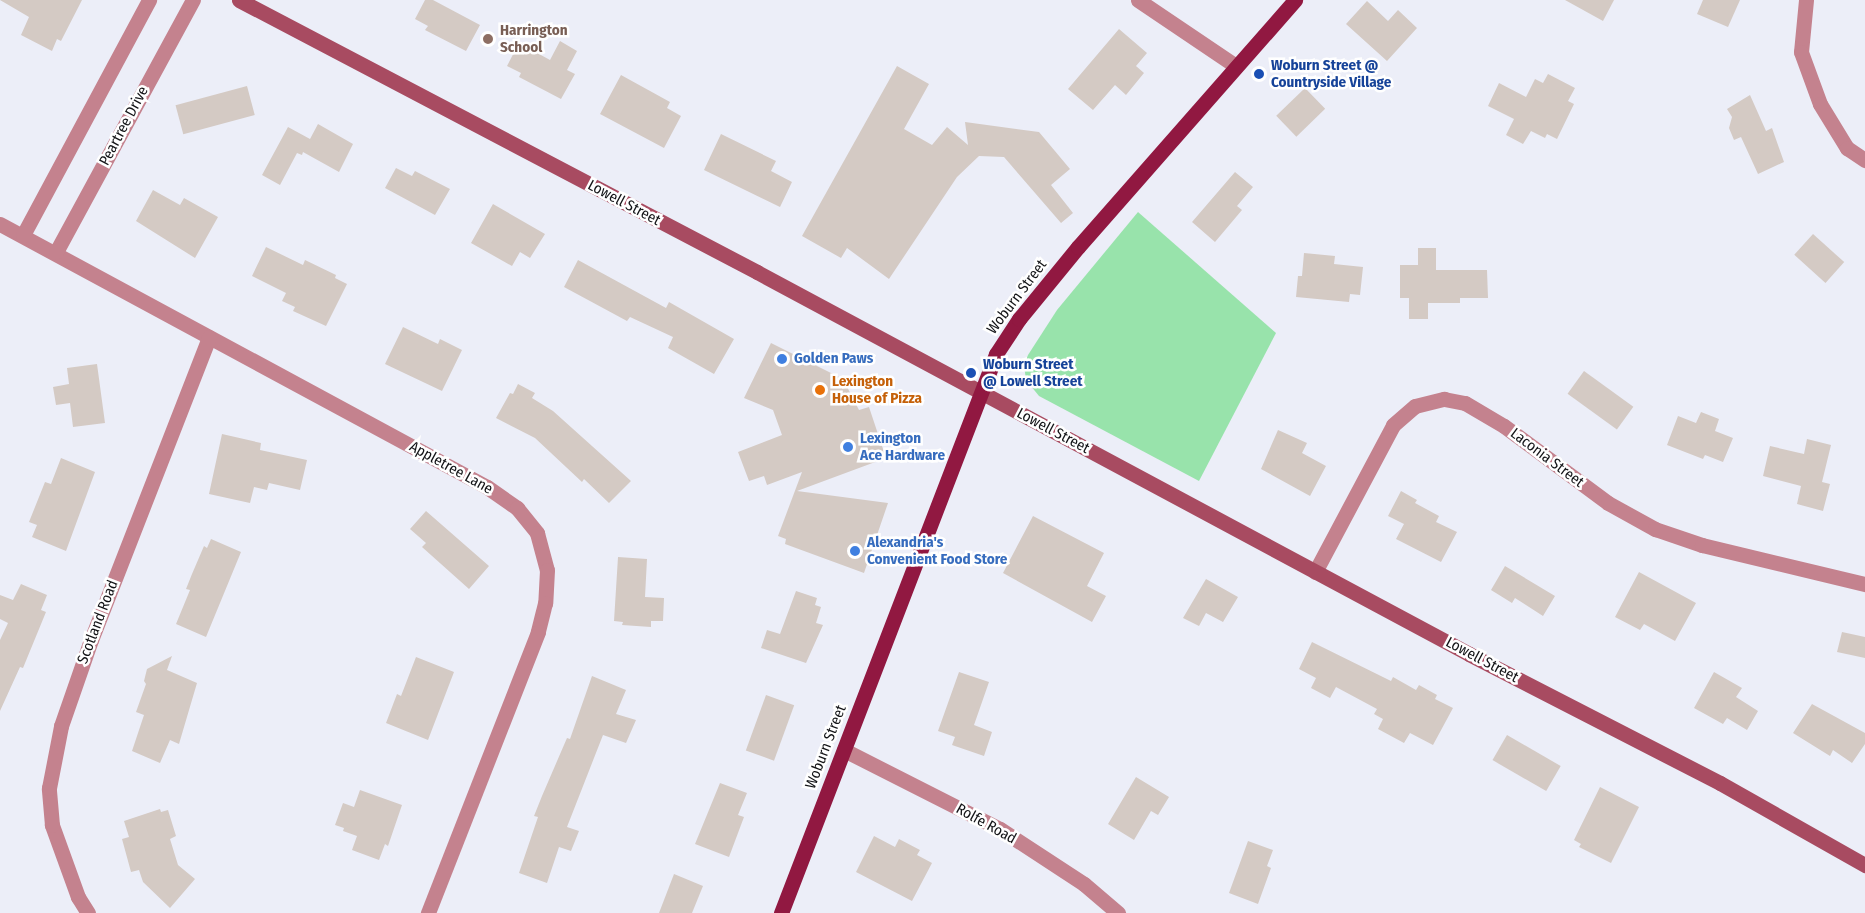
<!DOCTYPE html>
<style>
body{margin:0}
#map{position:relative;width:1865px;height:913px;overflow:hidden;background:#eceef8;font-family:"Fira Sans Condensed",sans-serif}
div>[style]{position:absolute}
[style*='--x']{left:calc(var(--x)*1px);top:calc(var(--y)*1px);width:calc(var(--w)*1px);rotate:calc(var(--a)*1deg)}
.green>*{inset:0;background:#98e3ab}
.building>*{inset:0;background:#d4cac4;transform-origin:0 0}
.street>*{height:15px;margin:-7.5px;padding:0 7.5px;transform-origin:7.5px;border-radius:7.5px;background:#c4828e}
.secondary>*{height:15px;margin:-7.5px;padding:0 7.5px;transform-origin:7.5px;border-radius:7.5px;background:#a84b61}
.primary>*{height:15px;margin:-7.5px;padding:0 7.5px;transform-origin:7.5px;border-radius:7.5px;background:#911841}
.dots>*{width:16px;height:16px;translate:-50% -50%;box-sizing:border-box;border:3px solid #fff;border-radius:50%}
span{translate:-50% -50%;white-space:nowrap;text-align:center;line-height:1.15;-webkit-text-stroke:5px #fff;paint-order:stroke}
.education-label{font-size:15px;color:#785e54;font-weight:700}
.left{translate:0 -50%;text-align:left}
.transit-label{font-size:15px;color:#164399;font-weight:700}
.street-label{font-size:15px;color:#121316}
.shop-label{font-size:15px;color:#366cbe;font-weight:700}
.food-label{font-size:15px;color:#c56008;font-weight:700}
</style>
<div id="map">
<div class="green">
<i style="clip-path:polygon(1138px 212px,1276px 333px,1199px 481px,1039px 396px,1026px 380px,1024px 365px,1028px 355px,1057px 310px)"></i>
</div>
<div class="building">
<i style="clip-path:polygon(0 0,82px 0,61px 41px,57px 39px,52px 51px,21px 35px,29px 17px)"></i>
<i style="clip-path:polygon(425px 0,433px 0,480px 25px,466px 51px,425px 30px,428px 26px,415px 19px)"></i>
<i style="clip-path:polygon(1565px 0,1614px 0,1603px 21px)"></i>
<i style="clip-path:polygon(1703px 0,1740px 0,1728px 27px,1697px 14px)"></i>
<i style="clip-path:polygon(1367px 1px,1388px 21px,1398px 10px,1417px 28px,1387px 61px,1346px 24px)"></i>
<i style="clip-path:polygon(1119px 29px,1147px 53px,1136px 66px,1144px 73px,1126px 95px,1115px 85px,1093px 110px,1068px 89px)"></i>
<i style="clip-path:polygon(560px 41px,577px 51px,567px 70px,575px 74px,561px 99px,519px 77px,521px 73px,507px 66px,519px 43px,550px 60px)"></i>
<i style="clip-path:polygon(897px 66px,929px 84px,904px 129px,932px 145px,947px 127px,968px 145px,965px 122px,1039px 132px,1070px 169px,1051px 185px,1073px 213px,1061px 223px,1004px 157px,979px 156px,957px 177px,889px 279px,847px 248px,841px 258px,802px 236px)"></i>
<i style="clip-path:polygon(1548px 74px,1575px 88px,1568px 101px,1574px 104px,1557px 139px,1547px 134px,1545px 138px,1531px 131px,1523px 144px,1506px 135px,1514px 119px,1488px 106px,1499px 83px,1526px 97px,1535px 79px,1543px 83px)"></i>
<i style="clip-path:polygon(621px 75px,670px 102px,667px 108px,681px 116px,664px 148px,600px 114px)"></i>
<i style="left:247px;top:86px;width:30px;height:74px;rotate:75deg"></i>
<i style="left:1305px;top:88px;width:29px;height:40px;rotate:46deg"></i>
<i style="clip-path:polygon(1750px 95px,1766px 131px,1772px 128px,1784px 162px,1758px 174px,1741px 137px,1734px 140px,1729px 128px,1732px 117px,1727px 109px)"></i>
<i style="clip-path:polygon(318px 124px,353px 144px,339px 172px,303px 152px,302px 155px,297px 153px,280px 185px,262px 175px,288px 127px,310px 139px)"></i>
<i style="clip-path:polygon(721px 134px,776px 161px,771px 171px,792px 182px,780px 207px,704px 170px)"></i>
<i style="clip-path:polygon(396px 168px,412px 176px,415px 171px,450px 189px,435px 215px,385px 188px)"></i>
<i style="clip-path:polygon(1235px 172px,1253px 187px,1237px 206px,1242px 210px,1215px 242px,1192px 222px)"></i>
<i style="clip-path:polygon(153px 190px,180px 205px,184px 198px,218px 217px,195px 258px,136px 221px)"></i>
<i style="clip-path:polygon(493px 204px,545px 234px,530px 258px,520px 252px,512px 266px,471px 243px)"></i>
<i style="left:1813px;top:234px;width:42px;height:28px;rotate:42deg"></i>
<i style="clip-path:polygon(266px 247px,303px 265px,305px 260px,336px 275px,335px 278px,347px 284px,326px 326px,293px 311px,295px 307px,282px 301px,286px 293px,252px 276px)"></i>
<i style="clip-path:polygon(1418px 248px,1436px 248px,1436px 270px,1487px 270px,1488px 298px,1460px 298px,1460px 303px,1428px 303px,1428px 319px,1409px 319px,1409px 298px,1400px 298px,1400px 265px,1418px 265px)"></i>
<i style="clip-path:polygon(1304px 253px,1335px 256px,1334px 264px,1363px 267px,1360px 295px,1350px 294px,1349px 302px,1296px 297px,1298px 276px,1302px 276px)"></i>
<i style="clip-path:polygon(578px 260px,666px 308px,669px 302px,734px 339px,714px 374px,668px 348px,673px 337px,630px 317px,627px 321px,564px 287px)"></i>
<i style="clip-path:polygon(403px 327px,438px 344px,440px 339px,462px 350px,442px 391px,385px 364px)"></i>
<i style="clip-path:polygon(771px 343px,843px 379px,859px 410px,869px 407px,886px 458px,797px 491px,888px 503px,864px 573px,785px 544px,786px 539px,778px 536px,802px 472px,767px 485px,764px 476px,749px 481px,738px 452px,782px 435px,773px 410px,744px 398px)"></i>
<i style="clip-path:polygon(97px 364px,105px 423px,73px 427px,70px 403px,56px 405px,53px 387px,69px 384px,67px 368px)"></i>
<i style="left:1584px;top:371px;width:61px;height:28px;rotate:36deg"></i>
<i style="clip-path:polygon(518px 384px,535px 393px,532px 398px,553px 411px,631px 481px,609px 503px,584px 479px,582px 482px,535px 438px,496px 418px,510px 393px,513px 394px)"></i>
<i style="clip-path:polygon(1701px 412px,1719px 419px,1715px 431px,1733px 438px,1723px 462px,1705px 455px,1703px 459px,1667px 445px,1678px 416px,1696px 423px)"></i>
<i style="clip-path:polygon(1278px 430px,1307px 443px,1302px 453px,1326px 466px,1310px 496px,1261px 469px)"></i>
<i style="clip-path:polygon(222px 434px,261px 443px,260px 450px,307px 460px,300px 490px,269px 483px,267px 490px,254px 487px,250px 503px,209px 494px)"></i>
<i style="clip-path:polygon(1807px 439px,1831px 445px,1822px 482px,1830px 484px,1823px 511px,1797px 504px,1801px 486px,1763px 476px,1770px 446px,1804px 454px)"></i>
<i style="clip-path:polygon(61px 458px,95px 472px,66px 551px,32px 537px,37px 525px,29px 522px,45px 482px,51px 484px)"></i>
<i style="clip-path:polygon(1401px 491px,1417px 500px,1415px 503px,1439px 516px,1436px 522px,1457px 532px,1441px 562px,1396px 539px,1404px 524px,1388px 516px)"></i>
<i style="clip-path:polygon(426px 511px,489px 566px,469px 589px,422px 547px,426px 543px,410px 529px)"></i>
<i style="clip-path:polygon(1033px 516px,1104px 553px,1087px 586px,1106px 596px,1092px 622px,1003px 573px)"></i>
<i style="clip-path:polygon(211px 539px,241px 552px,206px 637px,176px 624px,190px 590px,186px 589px,192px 574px,204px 546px,207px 548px)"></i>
<i style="clip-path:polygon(618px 557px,647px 559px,645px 597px,664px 598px,663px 621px,651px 621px,651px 627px,622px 625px,623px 622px,614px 621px)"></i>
<i style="clip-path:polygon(1505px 566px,1555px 596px,1543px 616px,1515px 598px,1512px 603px,1491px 590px)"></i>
<i style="clip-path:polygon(1639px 572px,1696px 603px,1675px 641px,1644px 624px,1640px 630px,1615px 617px)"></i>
<i style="clip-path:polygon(1206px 579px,1238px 597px,1223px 622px,1206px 613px,1199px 626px,1183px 618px)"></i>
<i style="clip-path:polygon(21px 584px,47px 595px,41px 610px,46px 612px,23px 668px,20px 667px,0 711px,0 640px,8px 623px,0 619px,0 595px,13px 600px)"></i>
<i style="clip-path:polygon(796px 591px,817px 598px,815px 605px,821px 607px,816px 623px,823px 625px,806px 663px,761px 648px,767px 630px,780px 634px)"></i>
<i style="clip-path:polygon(1842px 632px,1865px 637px,1865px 658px,1837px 652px)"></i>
<i style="clip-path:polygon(1312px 642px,1391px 681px,1393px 677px,1416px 690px,1419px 685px,1437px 695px,1435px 699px,1453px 708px,1433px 745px,1410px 733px,1404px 743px,1378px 729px,1383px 719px,1374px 714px,1377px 709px,1336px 687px,1330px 698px,1311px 688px,1316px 678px,1299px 669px)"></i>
<i style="clip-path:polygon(172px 656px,167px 670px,197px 683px,179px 744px,170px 740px,160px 763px,132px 751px,144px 715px,136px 712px,146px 684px,144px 681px,147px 669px)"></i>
<i style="clip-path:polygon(416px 657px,454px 672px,428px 740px,386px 723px,397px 694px,401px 696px)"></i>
<i style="clip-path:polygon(959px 672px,989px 682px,974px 725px,992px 732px,984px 756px,952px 745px,955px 737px,938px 731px)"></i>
<i style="clip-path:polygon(1714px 672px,1742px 688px,1736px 697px,1758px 711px,1747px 730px,1727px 718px,1723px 724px,1694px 708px)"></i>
<i style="clip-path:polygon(592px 676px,626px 690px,616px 714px,636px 720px,626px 743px,603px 735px,567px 827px,579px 831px,571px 851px,559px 847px,547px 883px,519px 873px,538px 817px,534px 816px,542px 796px,567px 738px,570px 739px)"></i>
<i style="left:766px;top:695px;width:30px;height:59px;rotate:20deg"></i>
<i style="clip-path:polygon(1812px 704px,1865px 733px,1865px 744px,1852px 763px,1833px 750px,1830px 756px,1793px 733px)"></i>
<i style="left:1507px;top:735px;width:62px;height:29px;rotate:30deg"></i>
<i style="clip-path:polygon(1136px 777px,1169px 797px,1158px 815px,1151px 811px,1134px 840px,1108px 824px)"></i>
<i style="clip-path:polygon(720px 783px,747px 793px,738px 815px,744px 817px,729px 857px,695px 844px)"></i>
<i style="clip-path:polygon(1600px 787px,1639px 807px,1611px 863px,1579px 847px,1581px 844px,1574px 840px)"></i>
<i style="clip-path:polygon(360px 790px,402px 805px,388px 846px,385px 844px,379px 860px,352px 850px,357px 836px,343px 831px,344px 828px,335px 825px,343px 803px,354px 807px)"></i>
<i style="clip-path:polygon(160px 809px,161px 812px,168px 810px,176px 836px,170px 839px,178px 865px,195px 879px,170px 908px,143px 882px,139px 870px,131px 872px,122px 839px,129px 837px,124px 821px)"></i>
<i style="clip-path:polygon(874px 836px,895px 847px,899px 839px,920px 850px,917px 855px,932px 863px,912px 901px,856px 872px)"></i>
<i style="clip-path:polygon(1248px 841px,1273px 850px,1267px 866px,1271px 868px,1258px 904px,1229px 893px)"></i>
<i style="clip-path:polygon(674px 874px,703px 886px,692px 913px,659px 913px)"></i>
</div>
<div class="street">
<i style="--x:1138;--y:0;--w:118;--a:34"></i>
<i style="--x:1806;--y:0;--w:52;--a:95.5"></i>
<i style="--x:1801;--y:52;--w:55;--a:69.9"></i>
<i style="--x:1820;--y:104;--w:52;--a:58.5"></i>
<i style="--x:1847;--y:148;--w:22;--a:34"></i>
<i style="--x:0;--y:224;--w:553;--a:28.37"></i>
<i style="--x:487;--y:487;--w:37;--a:35"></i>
<i style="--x:517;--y:508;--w:32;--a:51"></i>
<i style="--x:537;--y:533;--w:38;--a:75"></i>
<i style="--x:547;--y:570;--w:33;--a:93"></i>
<i style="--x:545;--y:603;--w:30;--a:104"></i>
<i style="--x:538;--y:632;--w:302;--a:111.4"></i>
<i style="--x:23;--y:235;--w:267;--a:-61.8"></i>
<i style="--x:56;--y:252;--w:287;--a:-61.5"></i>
<i style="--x:1315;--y:572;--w:166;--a:-62"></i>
<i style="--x:1393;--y:425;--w:29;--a:-41"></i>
<i style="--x:1415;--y:406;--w:30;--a:-14"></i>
<i style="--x:1444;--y:399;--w:21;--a:11"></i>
<i style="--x:1465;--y:403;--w:45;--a:30.5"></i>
<i style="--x:1504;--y:426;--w:129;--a:36.5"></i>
<i style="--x:1608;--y:503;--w:54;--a:29"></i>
<i style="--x:1655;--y:529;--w:50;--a:18.8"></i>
<i style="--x:1702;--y:545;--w:168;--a:13.5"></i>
<i style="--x:844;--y:750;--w:175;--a:26.9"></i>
<i style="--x:1000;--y:829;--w:100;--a:33.2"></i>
<i style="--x:1084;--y:884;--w:45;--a:40.5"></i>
<i style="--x:88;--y:913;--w:19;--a:-122"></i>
<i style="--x:78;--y:897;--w:77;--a:-109.9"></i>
<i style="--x:52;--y:825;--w:37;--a:-95"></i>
<i style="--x:49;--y:788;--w:63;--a:-79"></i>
<i style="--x:61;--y:726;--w:91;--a:-70.8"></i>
<i style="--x:91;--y:640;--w:325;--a:-68.7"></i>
</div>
<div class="secondary">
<i style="--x:239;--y:0;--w:585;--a:27.7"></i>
<i style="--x:757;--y:272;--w:808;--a:28.21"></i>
<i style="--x:1469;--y:654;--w:282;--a:27.2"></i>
<i style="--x:1720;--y:783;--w:167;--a:29.5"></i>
</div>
<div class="primary">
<i style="--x:781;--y:913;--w:599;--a:-68.96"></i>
<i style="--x:996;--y:354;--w:42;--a:-56.7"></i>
<i style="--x:1019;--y:319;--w:93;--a:-50.7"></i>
<i style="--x:1078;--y:247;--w:329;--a:-48.7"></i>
</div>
<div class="dots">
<i style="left:488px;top:39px;background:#8d6e63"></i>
<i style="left:1259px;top:74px;background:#1a4fb4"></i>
<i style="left:782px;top:359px;background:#3f7fe0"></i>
<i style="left:971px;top:373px;background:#1a4fb4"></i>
<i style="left:820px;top:390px;background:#e8710a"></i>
<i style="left:848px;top:447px;background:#3f7fe0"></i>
<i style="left:855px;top:551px;background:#3f7fe0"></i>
</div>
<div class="education-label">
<span class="left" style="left:500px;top:39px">Harrington<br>School</span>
</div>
<div class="transit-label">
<span class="left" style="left:1271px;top:74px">Woburn Street @<br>Countryside Village</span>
<span class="left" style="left:983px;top:373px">Woburn Street<br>@ Lowell Street</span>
</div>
<div class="street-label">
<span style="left:124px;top:126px;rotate:-62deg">Peartree Drive</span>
<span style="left:624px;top:203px;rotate:28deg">Lowell Street</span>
<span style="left:1017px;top:297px;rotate:-53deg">Woburn Street</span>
<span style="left:1053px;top:431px;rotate:28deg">Lowell Street</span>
<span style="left:1547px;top:458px;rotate:37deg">Laconia Street</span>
<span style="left:451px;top:468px;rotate:29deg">Appletree Lane</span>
<span style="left:98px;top:622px;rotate:-69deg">Scotland Road</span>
<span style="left:1482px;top:660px;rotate:28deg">Lowell Street</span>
<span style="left:826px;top:747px;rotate:-69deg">Woburn Street</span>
<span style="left:986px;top:824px;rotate:29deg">Rolfe Road</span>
</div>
<div class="shop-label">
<span class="left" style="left:794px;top:359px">Golden Paws</span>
<span class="left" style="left:860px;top:447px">Lexington<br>Ace Hardware</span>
<span class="left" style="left:867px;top:551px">Alexandria's<br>Convenient Food Store</span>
</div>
<div class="food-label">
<span class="left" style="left:832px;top:390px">Lexington<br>House of Pizza</span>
</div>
</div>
